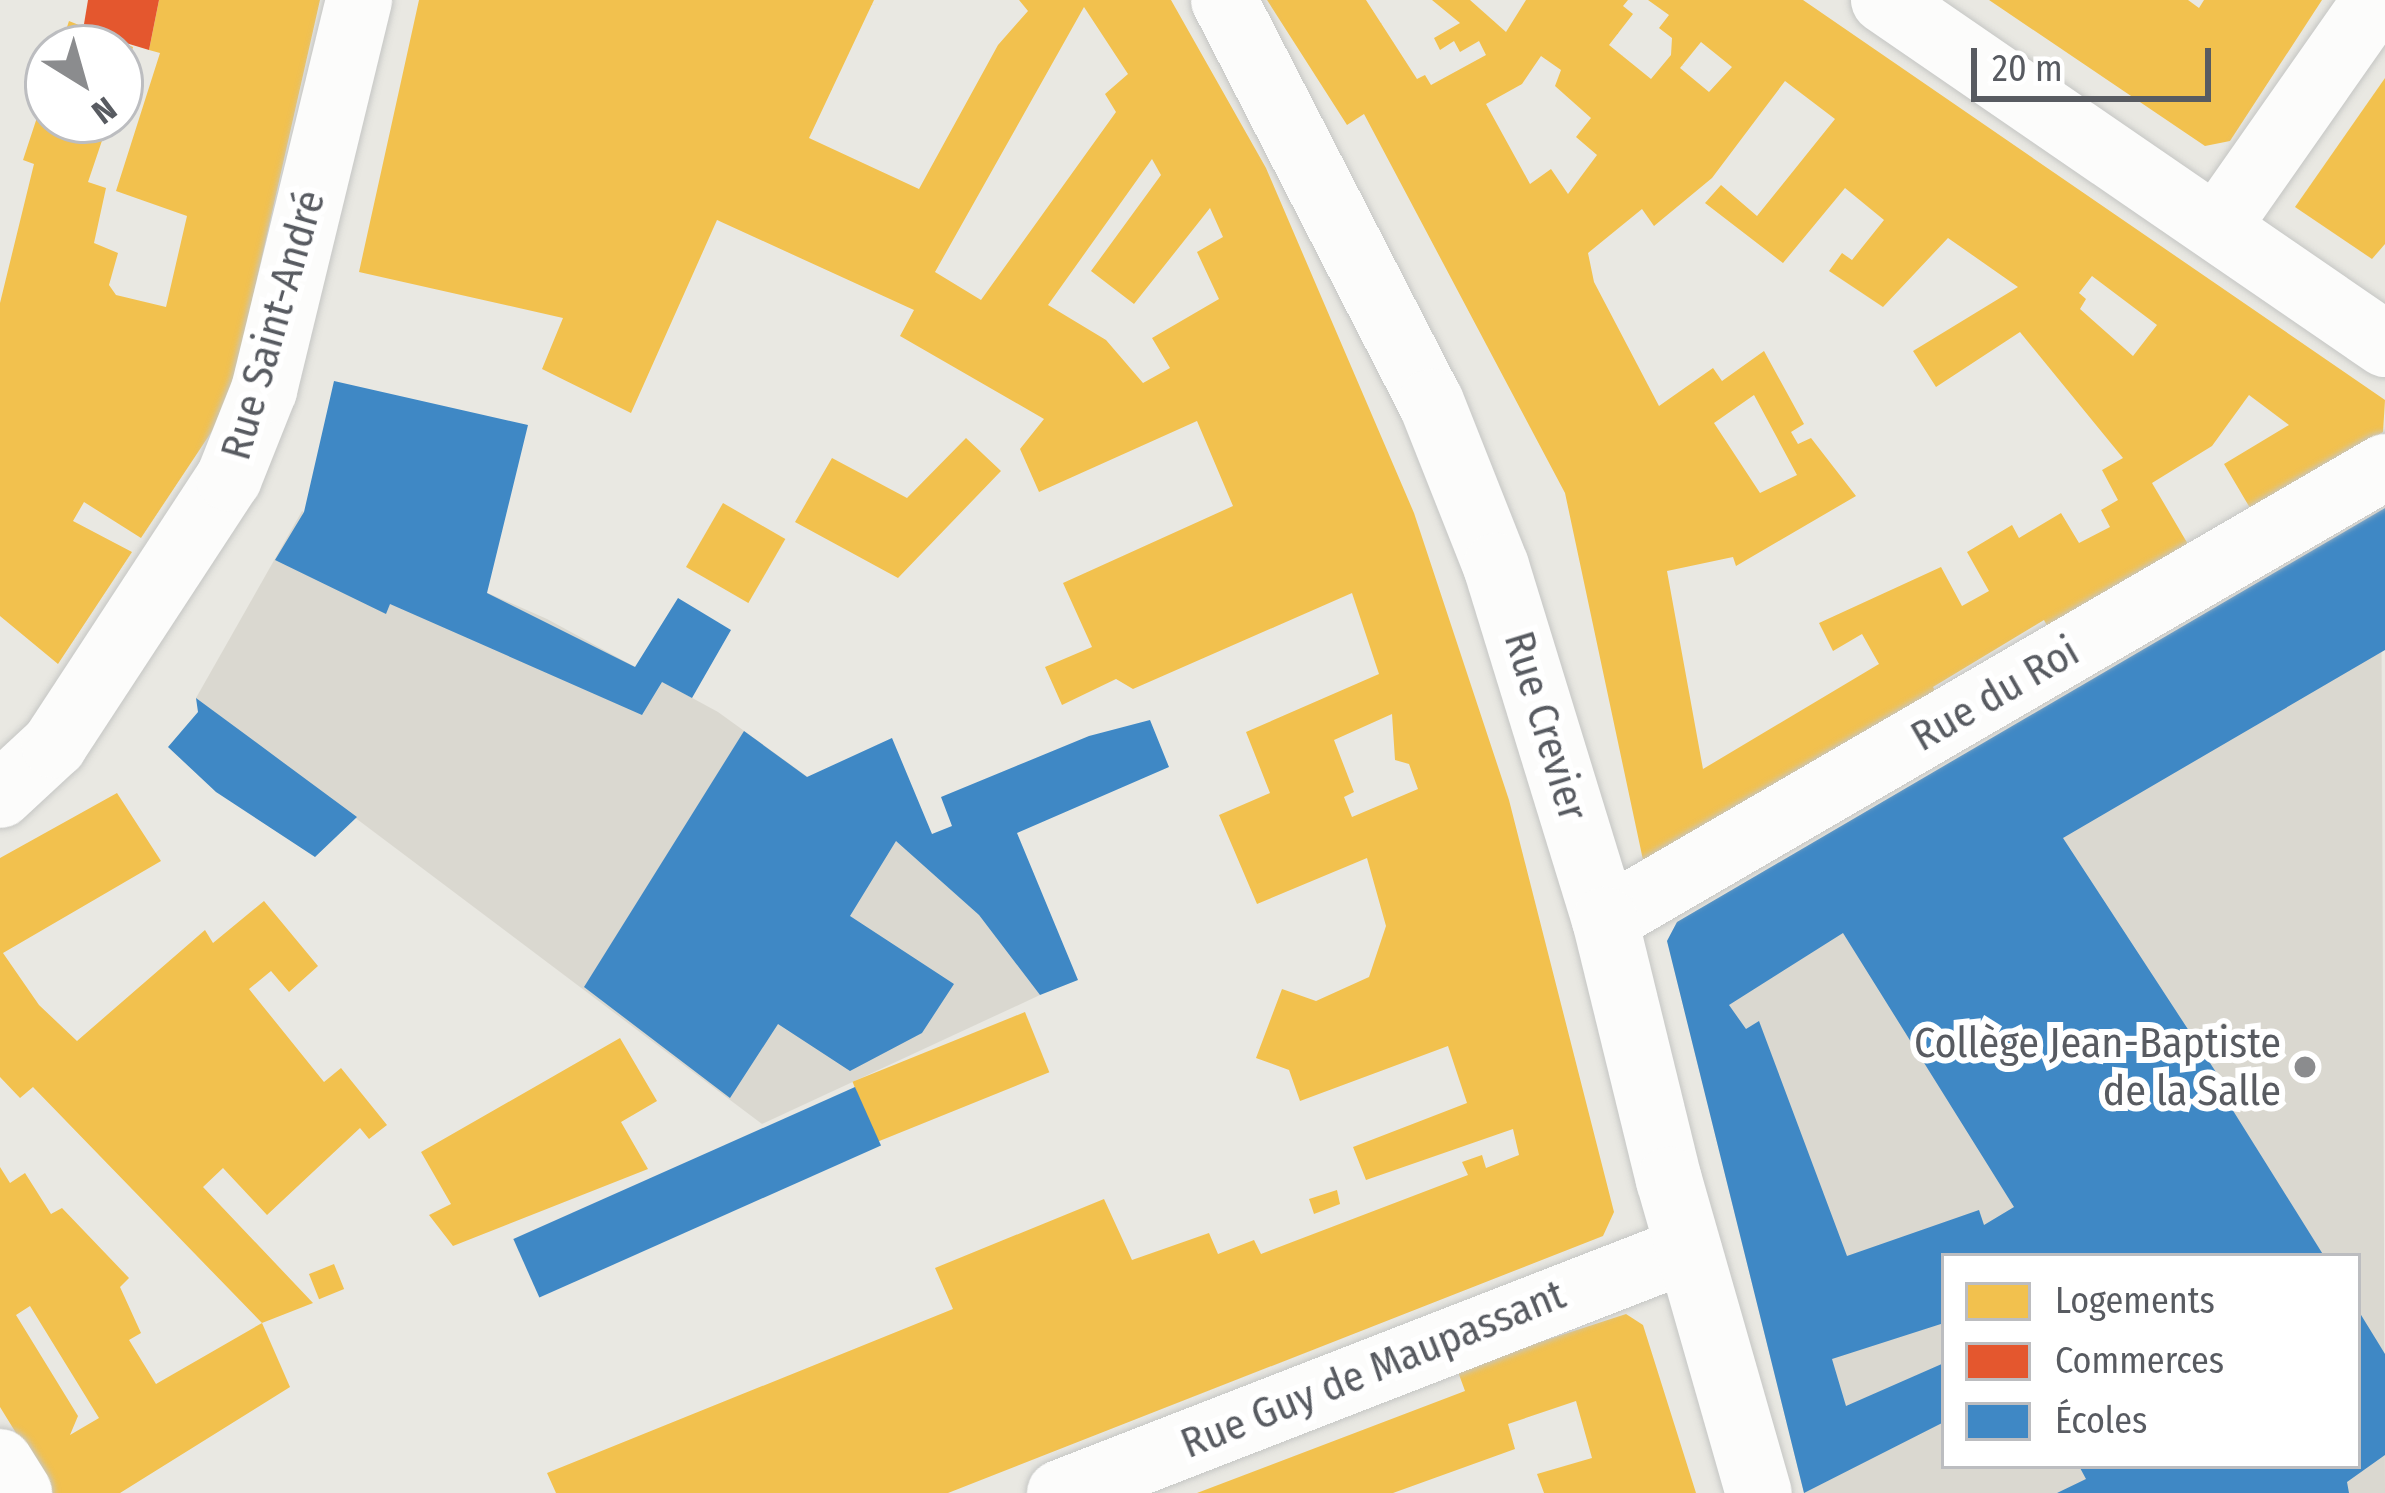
<!DOCTYPE html>
<meta charset="utf-8">
<style>
body{margin:0}
#map{position:relative;width:2385px;height:1493px;overflow:hidden;background:#e9e8e2;font-family:"Fira Sans Condensed",sans-serif}
div>[style]{position:absolute}
[style*='--x']{left:calc(var(--x)*1px);top:calc(var(--y)*1px);width:calc(var(--w)*1px);rotate:calc(var(--a)*1deg)}
.education>*{inset:0;background:#dad8d0}
.homes>*{inset:0;background:#f2c14e;transform-origin:0 0}
.shops>*{inset:0;background:#e4572e}
.schools>*{inset:0;background:#3f88c5;transform-origin:0 0}
.roads{filter:drop-shadow(0 0 3px #c5c6c4) drop-shadow(0 0 3px #c5c6c4)}
.minor>*{height:66px;margin:-33px;padding:0 33px;transform-origin:33px;border-radius:33px;background:#fcfcfb}
.tertiary>*{height:66px;margin:-33px;padding:0 33px;transform-origin:33px;border-radius:33px;background:#fcfcfb}
.dots>*{width:33px;height:33px;translate:-50% -50%;box-sizing:border-box;border:6px solid #fff;border-radius:50%}
span{translate:-50% -50%;white-space:nowrap;text-align:center;line-height:1.15;-webkit-text-stroke:12px #fff;paint-order:stroke}
.street-label{font-size:42px;color:#585b61}
.poi-label{font-size:42px;color:#585b61}
.right{translate:-100% -50%;text-align:right}
.legend{position:absolute;left:1941px;top:1253px;width:420px;height:216px;box-sizing:border-box;background:#fff;border:3px solid #bcbdc0;margin:0;padding:15px 21px;list-style:none;font-size:36px;color:#585b61}
.legend li{display:flex;align-items:center;gap:24px;height:60px}
.legend b{width:60px;border:3px solid #bcbdc0}
.north{position:absolute;left:24px;top:24px;width:120px;height:120px;box-sizing:border-box;background:#fff;border:3px solid #bcbdc0;border-radius:50%;rotate:143deg;font-size:33px;font-weight:700;line-height:48px;text-align:center;color:#585b61}
.north::after{content:'';display:block;margin:auto;width:42px;height:54px;background:#8b8c8e;clip-path:polygon(50% 0,100% 100%,50% 72%,0 100%)}
.scale{position:absolute;left:1971px;top:48px;width:240px;height:54px;box-sizing:border-box;border:6px solid #585b61;border-top:0;padding-left:15px;font-size:36px;line-height:42px;white-space:nowrap;color:#585b61;-webkit-text-stroke:9px #fff;paint-order:stroke}
</style>
<div id="map">
<div class="education">
<i style="clip-path:polygon(evenodd,2381px 510px,2385px 1493px,1804px 1493px,1667px 941px,1677px 922px,2381px 510px,1944px 1256px,2358px 1256px,2358px 1466px,1944px 1466px,1944px 1256px)"></i>
<i style="clip-path:polygon(302px 511px,547px 619px,718px 712px,899px 843px,979px 915px,1040px 995px,762px 1124px,196px 698px)"></i>
</div>
<div class="homes">
<i style="clip-path:polygon(159px 0,320px 0,228px 407px,141px 538px,84px 502px,73px 521px,132px 552px,58px 664px,0 616px,0 303px,34px 164px,23px 160px,47px 87px,48px 120px,109px 120px,88px 182px,106px 188px,94px 243px,118px 253px,109px 285px,116px 295px,166px 307px,187px 216px,116px 191px,160px 53px,149px 50px)"></i>
<i style="clip-path:polygon(evenodd,419px 0,874px 0,809px 138px,919px 189px,998px 45px,1028px 11px,1019px 0,1171px 0,1266px 168px,1414px 513px,1509px 800px,1614px 1212px,1603px 1236px,948px 1493px,556px 1493px,547px 1473px,953px 1309px,935px 1268px,1104px 1199px,1132px 1260px,1209px 1233px,1218px 1254px,1254px 1240px,1261px 1254px,1468px 1175px,1462px 1162px,1482px 1155px,1486px 1168px,1519px 1155px,1513px 1129px,1366px 1180px,1353px 1147px,1467px 1103px,1448px 1046px,1300px 1101px,1289px 1070px,1256px 1058px,1282px 989px,1316px 1001px,1369px 977px,1386px 926px,1367px 858px,1257px 904px,1219px 815px,1270px 793px,1246px 732px,1379px 674px,1352px 593px,1133px 689px,1116px 679px,1062px 705px,1045px 667px,1092px 647px,1063px 583px,1233px 506px,1197px 421px,1039px 492px,1020px 449px,1044px 419px,900px 336px,914px 310px,717px 220px,631px 413px,542px 369px,563px 318px,359px 272px,419px 0,1084px 7px,1128px 74px,1105px 94px,1116px 112px,981px 300px,935px 272px,1084px 7px,419px 0,1152px 159px,1161px 175px,1091px 271px,1134px 304px,1210px 208px,1223px 237px,1197px 252px,1219px 299px,1152px 338px,1170px 368px,1143px 383px,1106px 340px,1048px 305px,1152px 159px,419px 0,1392px 714px,1395px 760px,1409px 764px,1418px 789px,1352px 817px,1344px 797px,1354px 792px,1334px 740px,1392px 714px)"></i>
<i style="clip-path:polygon(evenodd,1267px 0,1366px 0,1417px 79px,1425px 75px,1431px 85px,1486px 55px,1479px 41px,1460px 52px,1454px 41px,1440px 50px,1434px 38px,1460px 23px,1432px 0,1470px 0,1506px 32px,1526px 0,1628px 0,1623px 6px,1633px 14px,1609px 45px,1651px 79px,1671px 55px,1672px 38px,1659px 28px,1669px 15px,1648px 0,1803px 0,2385px 400px,2383px 432px,2253px 513px,2224px 464px,2289px 425px,2249px 395px,2212px 446px,2152px 483px,2192px 551px,2050px 631px,2044px 620px,1933px 687px,1938px 696px,1643px 860px,1565px 493px,1364px 114px,1347px 125px,1267px 0,1701px 42px,1732px 67px,1709px 92px,1680px 68px,1701px 42px,1267px 0,1541px 56px,1561px 70px,1555px 86px,1591px 118px,1576px 137px,1597px 155px,1568px 194px,1551px 169px,1530px 184px,1486px 104px,1522px 84px,1541px 56px,1267px 0,1785px 81px,1835px 119px,1757px 216px,1721px 185px,1705px 203px,1783px 263px,1845px 188px,1884px 220px,1852px 260px,1842px 253px,1829px 271px,1883px 307px,1948px 238px,2018px 287px,1913px 351px,1936px 387px,2020px 332px,2123px 458px,2102px 470px,2118px 500px,2101px 510px,2110px 527px,2079px 543px,2061px 513px,2019px 538px,2012px 525px,1967px 552px,1989px 591px,1962px 606px,1941px 567px,1819px 623px,1833px 651px,1862px 634px,1879px 664px,1703px 769px,1667px 571px,1733px 557px,1736px 566px,1856px 496px,1811px 438px,1798px 444px,1791px 432px,1804px 424px,1764px 351px,1722px 381px,1713px 368px,1659px 406px,1594px 282px,1588px 253px,1642px 209px,1654px 226px,1712px 178px,1785px 81px,1267px 0,2092px 276px,2157px 325px,2133px 356px,2080px 309px,2086px 299px,2079px 293px,2092px 276px,1267px 0,1754px 395px,1797px 475px,1760px 493px,1714px 423px,1754px 395px)"></i>
<i style="clip-path:polygon(1989px 0,2188px 0,2199px 8px,2204px 0,2322px 0,2230px 141px,2205px 146px)"></i>
<i style="clip-path:polygon(69px 21px,133px 47px,121px 83px,120px 48px,60px 48px)"></i>
<i style="clip-path:polygon(2385px 78px,2385px 244px,2372px 259px,2295px 207px)"></i>
<i style="clip-path:polygon(966px 438px,1001px 471px,898px 578px,795px 522px,832px 458px,907px 498px)"></i>
<i style="left:723px;top:503px;width:72px;height:74px;rotate:30deg"></i>
<i style="clip-path:polygon(117px 793px,161px 861px,3px 953px,39px 1005px,77px 1041px,205px 930px,213px 943px,264px 901px,318px 966px,289px 992px,271px 971px,249px 989px,324px 1082px,341px 1068px,387px 1125px,369px 1139px,360px 1128px,267px 1215px,223px 1168px,203px 1187px,313px 1303px,262px 1323px,33px 1087px,20px 1098px,0 1077px,0 858px)"></i>
<i style="left:1025px;top:1012px;width:65px;height:186px;rotate:68deg"></i>
<i style="clip-path:polygon(620px 1038px,657px 1101px,621px 1122px,648px 1169px,453px 1246px,429px 1215px,451px 1204px,421px 1152px)"></i>
<i style="clip-path:polygon(evenodd,0 1167px,10px 1183px,25px 1173px,51px 1214px,62px 1208px,129px 1278px,120px 1287px,141px 1333px,129px 1340px,156px 1384px,262px 1323px,290px 1387px,120px 1493px,53px 1493px,0 1407px,0 1167px,30px 1306px,99px 1418px,70px 1435px,78px 1416px,16px 1315px,30px 1306px)"></i>
<i style="clip-path:polygon(1337px 1190px,1340px 1204px,1314px 1214px,1309px 1199px)"></i>
<i style="left:334px;top:1264px;width:27px;height:27px;rotate:68deg"></i>
<i style="clip-path:polygon(1626px 1314px,1643px 1325px,1696px 1493px,1544px 1493px,1537px 1474px,1592px 1458px,1576px 1401px,1508px 1424px,1515px 1449px,1393px 1493px,1197px 1493px,1465px 1391px,1457px 1369px)"></i>
</div>
<div class="shops">
<i style="clip-path:polygon(88px 0,159px 0,149px 50px,83px 30px)"></i>
</div>
<div class="schools">
<i style="clip-path:polygon(334px 381px,528px 425px,487px 593px,635px 667px,678px 598px,731px 630px,692px 698px,662px 682px,642px 715px,390px 604px,386px 614px,275px 560px,304px 512px)"></i>
<i style="clip-path:polygon(evenodd,2385px 508px,2385px 650px,2063px 838px,2227px 1089px,2222px 1093px,2324px 1256px,1944px 1256px,1944px 1323px,1832px 1359px,1846px 1406px,1944px 1363px,1944px 1422px,1804px 1493px,1667px 941px,1677px 922px,2385px 508px,1843px 933px,2014px 1207px,1984px 1225px,1979px 1210px,1847px 1256px,1759px 1021px,1746px 1029px,1729px 1005px,1843px 933px)"></i>
<i style="clip-path:polygon(196px 698px,357px 817px,315px 857px,216px 792px,168px 747px,198px 712px)"></i>
<i style="clip-path:polygon(1150px 720px,1169px 767px,1017px 833px,1078px 980px,1040px 995px,979px 915px,896px 841px,850px 916px,954px 984px,922px 1033px,850px 1071px,778px 1024px,730px 1098px,584px 987px,744px 731px,807px 777px,892px 738px,932px 834px,952px 826px,941px 797px,1089px 736px)"></i>
<i style="left:855px;top:1087px;width:64px;height:374px;rotate:66deg"></i>
<i style="clip-path:polygon(2358px 1310px,2385px 1354px,2385px 1455px,2347px 1482px,2349px 1493px,2057px 1493px,2086px 1479px,2079px 1466px,2358px 1466px)"></i>
</div>
<div class="roads">
<div class="minor">
<i style="--x:2217;--y:227;--w:277;--a:-55"></i>
<i style="--x:0;--y:795;--w:74;--a:-42.8"></i>
<i style="--x:54;--y:745;--w:319;--a:-56.8"></i>
<i style="--x:229;--y:478;--w:95;--a:-68.3"></i>
<i style="--x:264;--y:390;--w:401;--a:-76.3"></i>
<i style="--x:1605;--y:920;--w:902;--a:-30.15"></i>
<i style="--x:0;--y:1462;--w:36;--a:58"></i>
<i style="--x:1060;--y:1493;--w:674;--a:-21.23"></i>
</div>
<div class="tertiary">
<i style="--x:1224;--y:0;--w:452;--a:62.8"></i>
<i style="--x:1431;--y:402;--w:176;--a:68.4"></i>
<i style="--x:1496;--y:566;--w:370;--a:72.9"></i>
<i style="--x:1605;--y:920;--w:268;--a:76.2"></i>
<i style="--x:1669;--y:1180;--w:326;--a:74"></i>
<i style="--x:1884;--y:0;--w:608;--a:34.47"></i>
</div>
</div>
<div class="dots">
<i style="left:2305px;top:1067px;background:#8b8c8e"></i>
</div>
<div class="street-label">
<span style="left:273px;top:325px;rotate:-74deg">Rue Saint-André</span>
<span style="left:1995px;top:694px;rotate:-30deg">Rue du Roi</span>
<span style="left:1546px;top:726px;rotate:73deg">Rue Crevier</span>
<span style="left:1373px;top:1369px;rotate:-22deg">Rue Guy de Maupassant</span>
</div>
<div class="poi-label">
<span class="right" style="left:2281px;top:1067px">Collège Jean-Baptiste<br>de la Salle</span>
</div>
<ul class="legend">
<li><b style="height:33px;background:#f2c14e"></b>Logements</li>
<li><b style="height:33px;background:#e4572e"></b>Commerces</li>
<li><b style="height:33px;background:#3f88c5"></b>Écoles</li>
</ul>
<div class="north">N</div>
<div class="scale">20 m</div>
</div>
